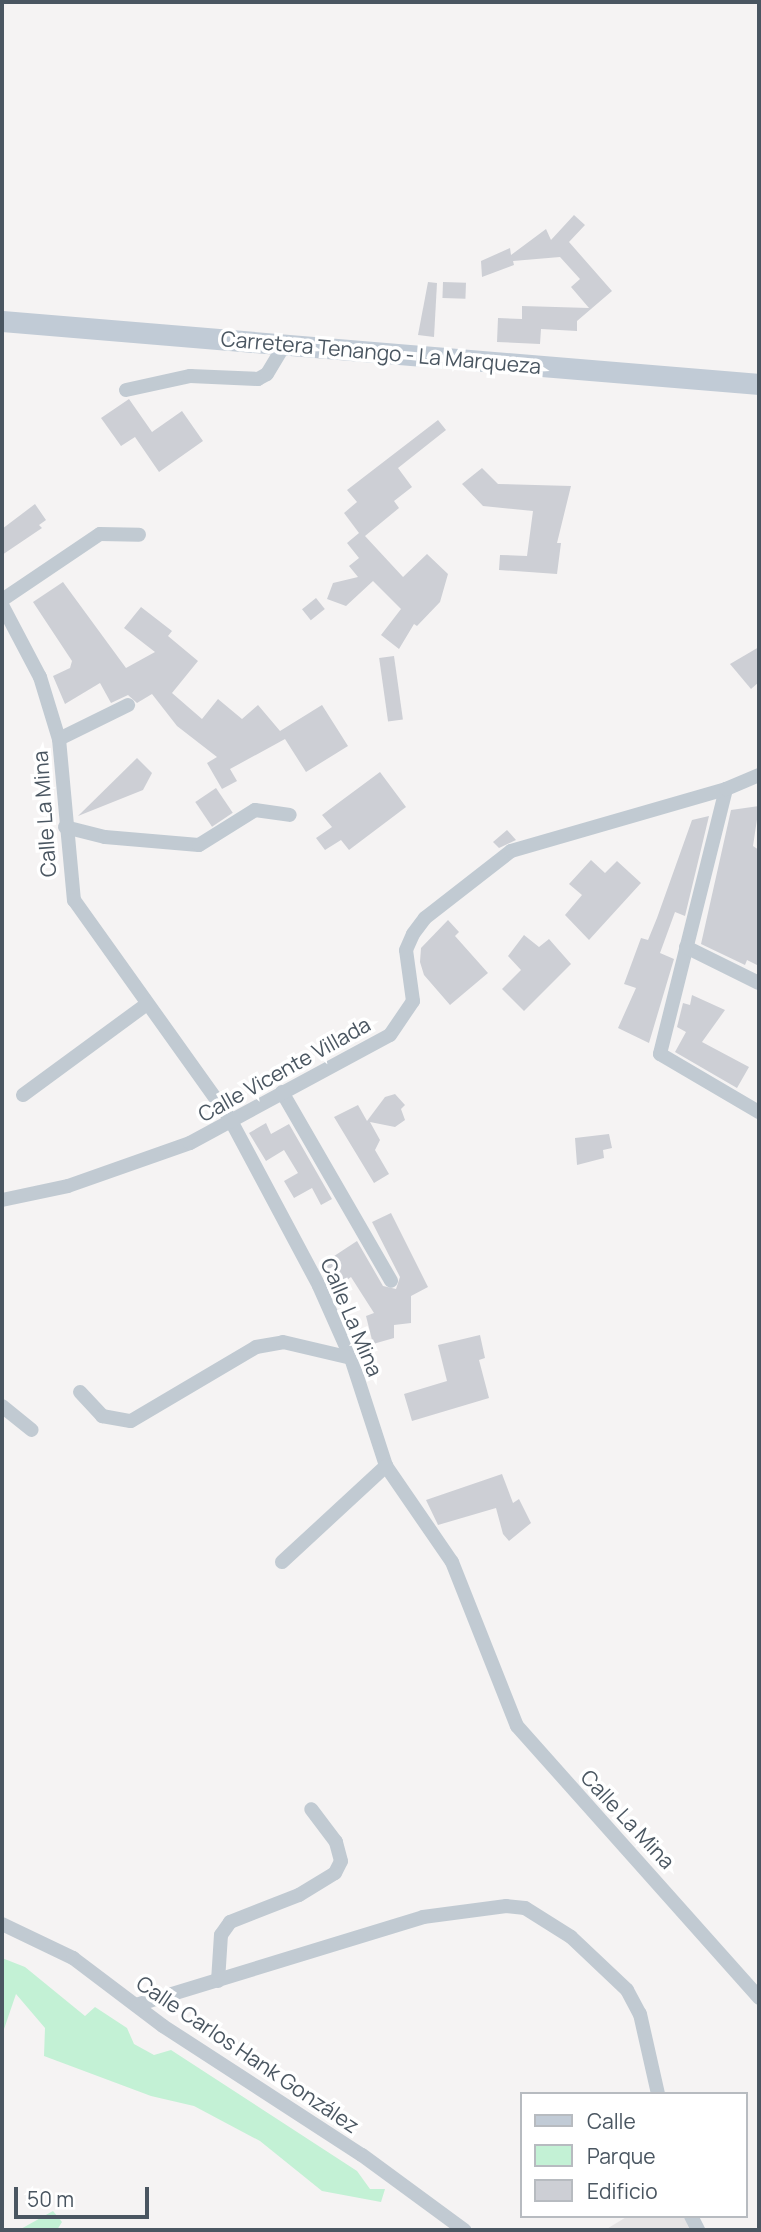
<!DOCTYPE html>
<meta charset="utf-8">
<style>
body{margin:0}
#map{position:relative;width:761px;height:2232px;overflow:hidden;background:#f5f3f3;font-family:Manrope,sans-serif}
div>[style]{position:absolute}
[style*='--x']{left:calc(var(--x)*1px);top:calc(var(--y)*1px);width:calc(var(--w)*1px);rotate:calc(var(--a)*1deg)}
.education>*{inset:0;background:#e6e4e5}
.green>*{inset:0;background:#c3f1d5}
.building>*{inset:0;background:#cdcfd5;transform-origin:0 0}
.minor>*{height:14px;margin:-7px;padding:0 7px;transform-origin:7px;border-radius:7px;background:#c1cad2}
.secondary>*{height:21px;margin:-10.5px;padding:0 10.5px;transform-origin:10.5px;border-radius:10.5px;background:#c1cbd6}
span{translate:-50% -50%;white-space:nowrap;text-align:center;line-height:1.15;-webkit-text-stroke:7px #fff;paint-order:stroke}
.street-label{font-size:21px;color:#4a5661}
.frame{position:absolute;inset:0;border:4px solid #4a5661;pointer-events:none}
.legend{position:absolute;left:520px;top:2092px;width:228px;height:126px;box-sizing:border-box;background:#fff;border:2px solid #b7bbc0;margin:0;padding:9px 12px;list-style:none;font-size:21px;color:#4a5661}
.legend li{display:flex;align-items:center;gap:14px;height:35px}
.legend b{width:35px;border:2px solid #b7bbc0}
.scale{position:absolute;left:14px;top:2187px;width:135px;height:32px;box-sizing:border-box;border:4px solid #4a5661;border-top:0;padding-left:9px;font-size:21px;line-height:24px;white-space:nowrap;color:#4a5661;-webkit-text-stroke:5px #fff;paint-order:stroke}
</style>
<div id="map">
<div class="education">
<i style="clip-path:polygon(628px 2216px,693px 2216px,700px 2230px,605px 2230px)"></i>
</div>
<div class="green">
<i style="clip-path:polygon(2px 1958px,25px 1967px,85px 2016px,95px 2007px,127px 2028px,134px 2044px,154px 2055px,171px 2050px,357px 2171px,370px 2189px,385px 2189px,381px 2202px,322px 2191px,260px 2141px,194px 2106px,151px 2096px,44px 2056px,45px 2028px,16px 1994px,2px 2035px)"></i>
<i style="clip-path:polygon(53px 2211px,62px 2222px,57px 2230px,19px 2230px)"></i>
</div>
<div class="building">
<i style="clip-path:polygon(574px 215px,585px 225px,569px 242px,612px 291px,577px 321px,577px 331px,541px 329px,540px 344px,497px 342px,498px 318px,522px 319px,522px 306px,589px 308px,571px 287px,580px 279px,560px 257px,513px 261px,514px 265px,482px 277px,481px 261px,510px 248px,511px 255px,546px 229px,551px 240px)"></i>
<i style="clip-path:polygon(428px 282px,437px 283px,434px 337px,418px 335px)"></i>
<i style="left:443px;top:282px;width:23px;height:16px;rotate:2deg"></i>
<i style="clip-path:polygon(129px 399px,152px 432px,182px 411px,203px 441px,159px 472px,135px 437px,121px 446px,101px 418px)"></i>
<i style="clip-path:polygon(438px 420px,446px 430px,398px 468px,412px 487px,394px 501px,399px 508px,365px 536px,403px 577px,427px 554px,448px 574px,440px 602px,417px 626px,414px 624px,399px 649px,381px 635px,401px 609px,373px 581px,346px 606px,327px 599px,333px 583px,358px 577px,349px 566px,359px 558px,347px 543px,359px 533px,344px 513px,357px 502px,347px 490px)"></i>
<i style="clip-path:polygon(482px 468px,498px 484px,571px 486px,557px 543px,561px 543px,557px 574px,499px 570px,500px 555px,527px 556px,533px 511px,483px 506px,462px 484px)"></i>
<i style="clip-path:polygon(35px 504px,46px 520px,39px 525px,42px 528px,2px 555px,2px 529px)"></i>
<i style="clip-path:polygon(63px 582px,126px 668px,155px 652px,124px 628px,141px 607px,172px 631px,168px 636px,198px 661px,172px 693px,202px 719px,218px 699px,242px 719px,258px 705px,280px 731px,322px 705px,348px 746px,306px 772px,285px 739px,230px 769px,237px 781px,222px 789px,207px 763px,217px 757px,177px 726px,152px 694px,137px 703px,128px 695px,111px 703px,100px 683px,65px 704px,53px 676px,70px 668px,72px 661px,33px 602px)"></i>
<i style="left:316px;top:598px;width:14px;height:18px;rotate:51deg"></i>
<i style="clip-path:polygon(759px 647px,759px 682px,751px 689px,730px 664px)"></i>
<i style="left:394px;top:656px;width:64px;height:15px;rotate:82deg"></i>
<i style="clip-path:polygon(137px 758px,152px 773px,143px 790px,78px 816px)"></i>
<i style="clip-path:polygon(380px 772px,406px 807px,349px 850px,341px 840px,325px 850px,316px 838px,332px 827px,322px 815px)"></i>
<i style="left:216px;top:788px;width:30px;height:25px;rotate:56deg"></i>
<i style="clip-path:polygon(759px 806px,753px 846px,759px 850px,759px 966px,747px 960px,745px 965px,701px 944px,731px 810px)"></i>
<i style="clip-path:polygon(709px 816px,685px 916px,675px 912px,660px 953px,674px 959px,649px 1043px,618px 1028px,636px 988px,624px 984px,641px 938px,648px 940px,657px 918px,692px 820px)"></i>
<i style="clip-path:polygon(507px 830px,516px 840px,499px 848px,493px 842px)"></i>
<i style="clip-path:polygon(591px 860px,605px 873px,617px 861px,641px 883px,589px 940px,565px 915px,582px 895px,569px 884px)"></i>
<i style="clip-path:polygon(448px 920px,459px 932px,455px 936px,488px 973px,450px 1005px,424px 975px,420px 962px,421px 948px)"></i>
<i style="clip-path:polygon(524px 935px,539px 947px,549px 939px,571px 964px,524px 1011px,502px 989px,521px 970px,508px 956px)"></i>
<i style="clip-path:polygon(692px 995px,725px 1010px,702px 1042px,749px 1067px,737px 1088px,675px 1052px,686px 1032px,677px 1027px,683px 1003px,690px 1005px)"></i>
<i style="clip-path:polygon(395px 1094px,405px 1105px,401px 1109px,405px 1120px,395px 1127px,370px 1122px,380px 1140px,375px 1150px,389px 1174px,374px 1183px,334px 1117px,358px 1105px,367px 1121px,385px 1097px)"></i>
<i style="clip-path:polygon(266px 1123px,271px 1134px,289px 1124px,332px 1199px,321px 1205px,312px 1188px,294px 1198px,284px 1181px,298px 1173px,284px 1150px,266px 1161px,249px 1133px)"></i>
<i style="clip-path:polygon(609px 1134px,612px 1148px,603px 1150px,604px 1158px,577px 1165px,575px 1138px)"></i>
<i style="clip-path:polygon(391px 1213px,428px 1287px,411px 1296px,411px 1323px,394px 1325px,394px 1338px,373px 1344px,366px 1316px,374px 1313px,351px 1277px,337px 1287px,322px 1264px,357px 1241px,383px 1286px,396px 1289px,400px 1277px,372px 1222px)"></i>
<i style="clip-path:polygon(480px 1335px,485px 1358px,479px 1360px,489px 1398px,412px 1421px,404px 1394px,447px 1381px,438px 1345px)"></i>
<i style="clip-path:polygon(502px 1474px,513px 1503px,519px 1499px,531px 1523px,509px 1541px,503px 1534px,496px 1508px,438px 1525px,426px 1500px)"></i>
</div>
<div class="minor">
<i style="--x:126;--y:390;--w:66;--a:-12.3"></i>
<i style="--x:190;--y:376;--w:68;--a:2.5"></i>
<i style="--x:258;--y:379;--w:10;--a:-29"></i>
<i style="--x:267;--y:374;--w:35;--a:-59"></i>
<i style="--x:2;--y:600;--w:118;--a:-34"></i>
<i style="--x:100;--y:534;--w:39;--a:1"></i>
<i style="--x:2;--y:605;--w:81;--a:62.2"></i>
<i style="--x:40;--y:677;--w:65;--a:73"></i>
<i style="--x:59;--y:739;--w:162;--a:84.7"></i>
<i style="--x:74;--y:900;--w:269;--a:54.5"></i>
<i style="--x:230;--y:1119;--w:189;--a:61.9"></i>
<i style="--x:319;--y:1286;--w:79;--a:66"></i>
<i style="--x:351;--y:1358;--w:114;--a:72"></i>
<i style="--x:386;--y:1466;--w:116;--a:55.5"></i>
<i style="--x:452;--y:1562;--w:176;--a:68.4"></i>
<i style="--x:517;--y:1726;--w:364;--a:48.3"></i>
<i style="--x:59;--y:739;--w:77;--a:-26.2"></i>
<i style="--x:726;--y:789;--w:273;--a:104"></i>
<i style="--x:660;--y:1054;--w:115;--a:30.4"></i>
<i style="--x:65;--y:827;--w:41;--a:14"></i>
<i style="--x:105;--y:837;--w:94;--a:4.9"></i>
<i style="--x:199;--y:845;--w:66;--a:-32"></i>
<i style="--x:255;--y:810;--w:35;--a:8"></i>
<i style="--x:686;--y:947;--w:81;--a:26.3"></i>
<i style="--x:282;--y:1092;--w:218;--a:60"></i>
<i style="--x:23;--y:1095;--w:154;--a:-36.3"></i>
<i style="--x:2;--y:1200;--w:67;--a:-12"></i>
<i style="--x:68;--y:1186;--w:129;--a:-19.4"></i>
<i style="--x:190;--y:1143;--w:227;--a:-28.4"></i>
<i style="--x:390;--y:1035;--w:41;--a:-55.9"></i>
<i style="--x:413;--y:1001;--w:51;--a:-97.8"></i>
<i style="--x:406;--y:950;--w:17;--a:-66"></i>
<i style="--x:413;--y:934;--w:20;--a:-53"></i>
<i style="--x:425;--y:918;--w:109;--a:-37.9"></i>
<i style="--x:511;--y:851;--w:224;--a:-16.1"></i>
<i style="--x:726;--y:789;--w:36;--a:-23"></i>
<i style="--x:80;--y:1392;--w:33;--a:47"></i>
<i style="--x:102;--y:1416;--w:29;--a:10"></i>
<i style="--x:131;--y:1421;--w:145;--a:-30.6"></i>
<i style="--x:256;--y:1347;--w:27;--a:-10"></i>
<i style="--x:283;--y:1342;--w:70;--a:13.2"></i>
<i style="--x:2;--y:1406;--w:38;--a:39"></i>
<i style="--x:282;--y:1562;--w:142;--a:-42.7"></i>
<i style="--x:2;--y:1924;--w:79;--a:25.6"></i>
<i style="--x:73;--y:1958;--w:113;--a:37.1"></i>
<i style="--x:163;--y:2026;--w:237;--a:33"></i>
<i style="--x:362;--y:2155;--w:127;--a:36.3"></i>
<i style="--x:218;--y:1981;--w:46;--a:-86.3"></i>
<i style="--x:221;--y:1935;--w:16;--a:-55"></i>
<i style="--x:230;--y:1922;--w:74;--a:-21.4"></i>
<i style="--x:299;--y:1895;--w:42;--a:-31.4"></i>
<i style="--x:335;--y:1873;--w:13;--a:-63"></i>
<i style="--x:341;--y:1861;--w:20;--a:-105"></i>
<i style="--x:336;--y:1842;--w:41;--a:-127.1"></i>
<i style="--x:136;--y:2005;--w:300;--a:-17"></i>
<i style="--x:423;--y:1917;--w:84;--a:-7.5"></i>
<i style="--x:506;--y:1906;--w:19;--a:6"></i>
<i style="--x:525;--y:1908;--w:54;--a:32.2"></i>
<i style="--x:571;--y:1937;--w:77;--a:43.4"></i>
<i style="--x:627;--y:1990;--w:27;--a:62"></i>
<i style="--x:640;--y:2014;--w:82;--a:77.3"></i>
<i style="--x:691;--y:2216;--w:16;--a:63"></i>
</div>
<div class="secondary">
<i style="--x:2;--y:321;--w:760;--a:4.76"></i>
</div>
<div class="street-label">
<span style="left:381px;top:352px;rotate:5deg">Carretera Tenango - La Marqueza</span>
<span style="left:44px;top:814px;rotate:-94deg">Calle La Mina</span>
<span style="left:284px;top:1069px;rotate:-29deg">Calle Vicente Villada</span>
<span style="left:352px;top:1317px;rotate:67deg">Calle La Mina</span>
<span style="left:628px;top:1819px;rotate:47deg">Calle La Mina</span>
<span style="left:248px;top:2054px;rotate:34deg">Calle Carlos Hank González</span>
</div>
<div class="frame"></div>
<ul class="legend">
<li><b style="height:9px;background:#c1cbd6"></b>Calle</li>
<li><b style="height:19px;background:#c3f1d5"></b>Parque</li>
<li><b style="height:19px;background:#cdcfd5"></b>Edificio</li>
</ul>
<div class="scale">50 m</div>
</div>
